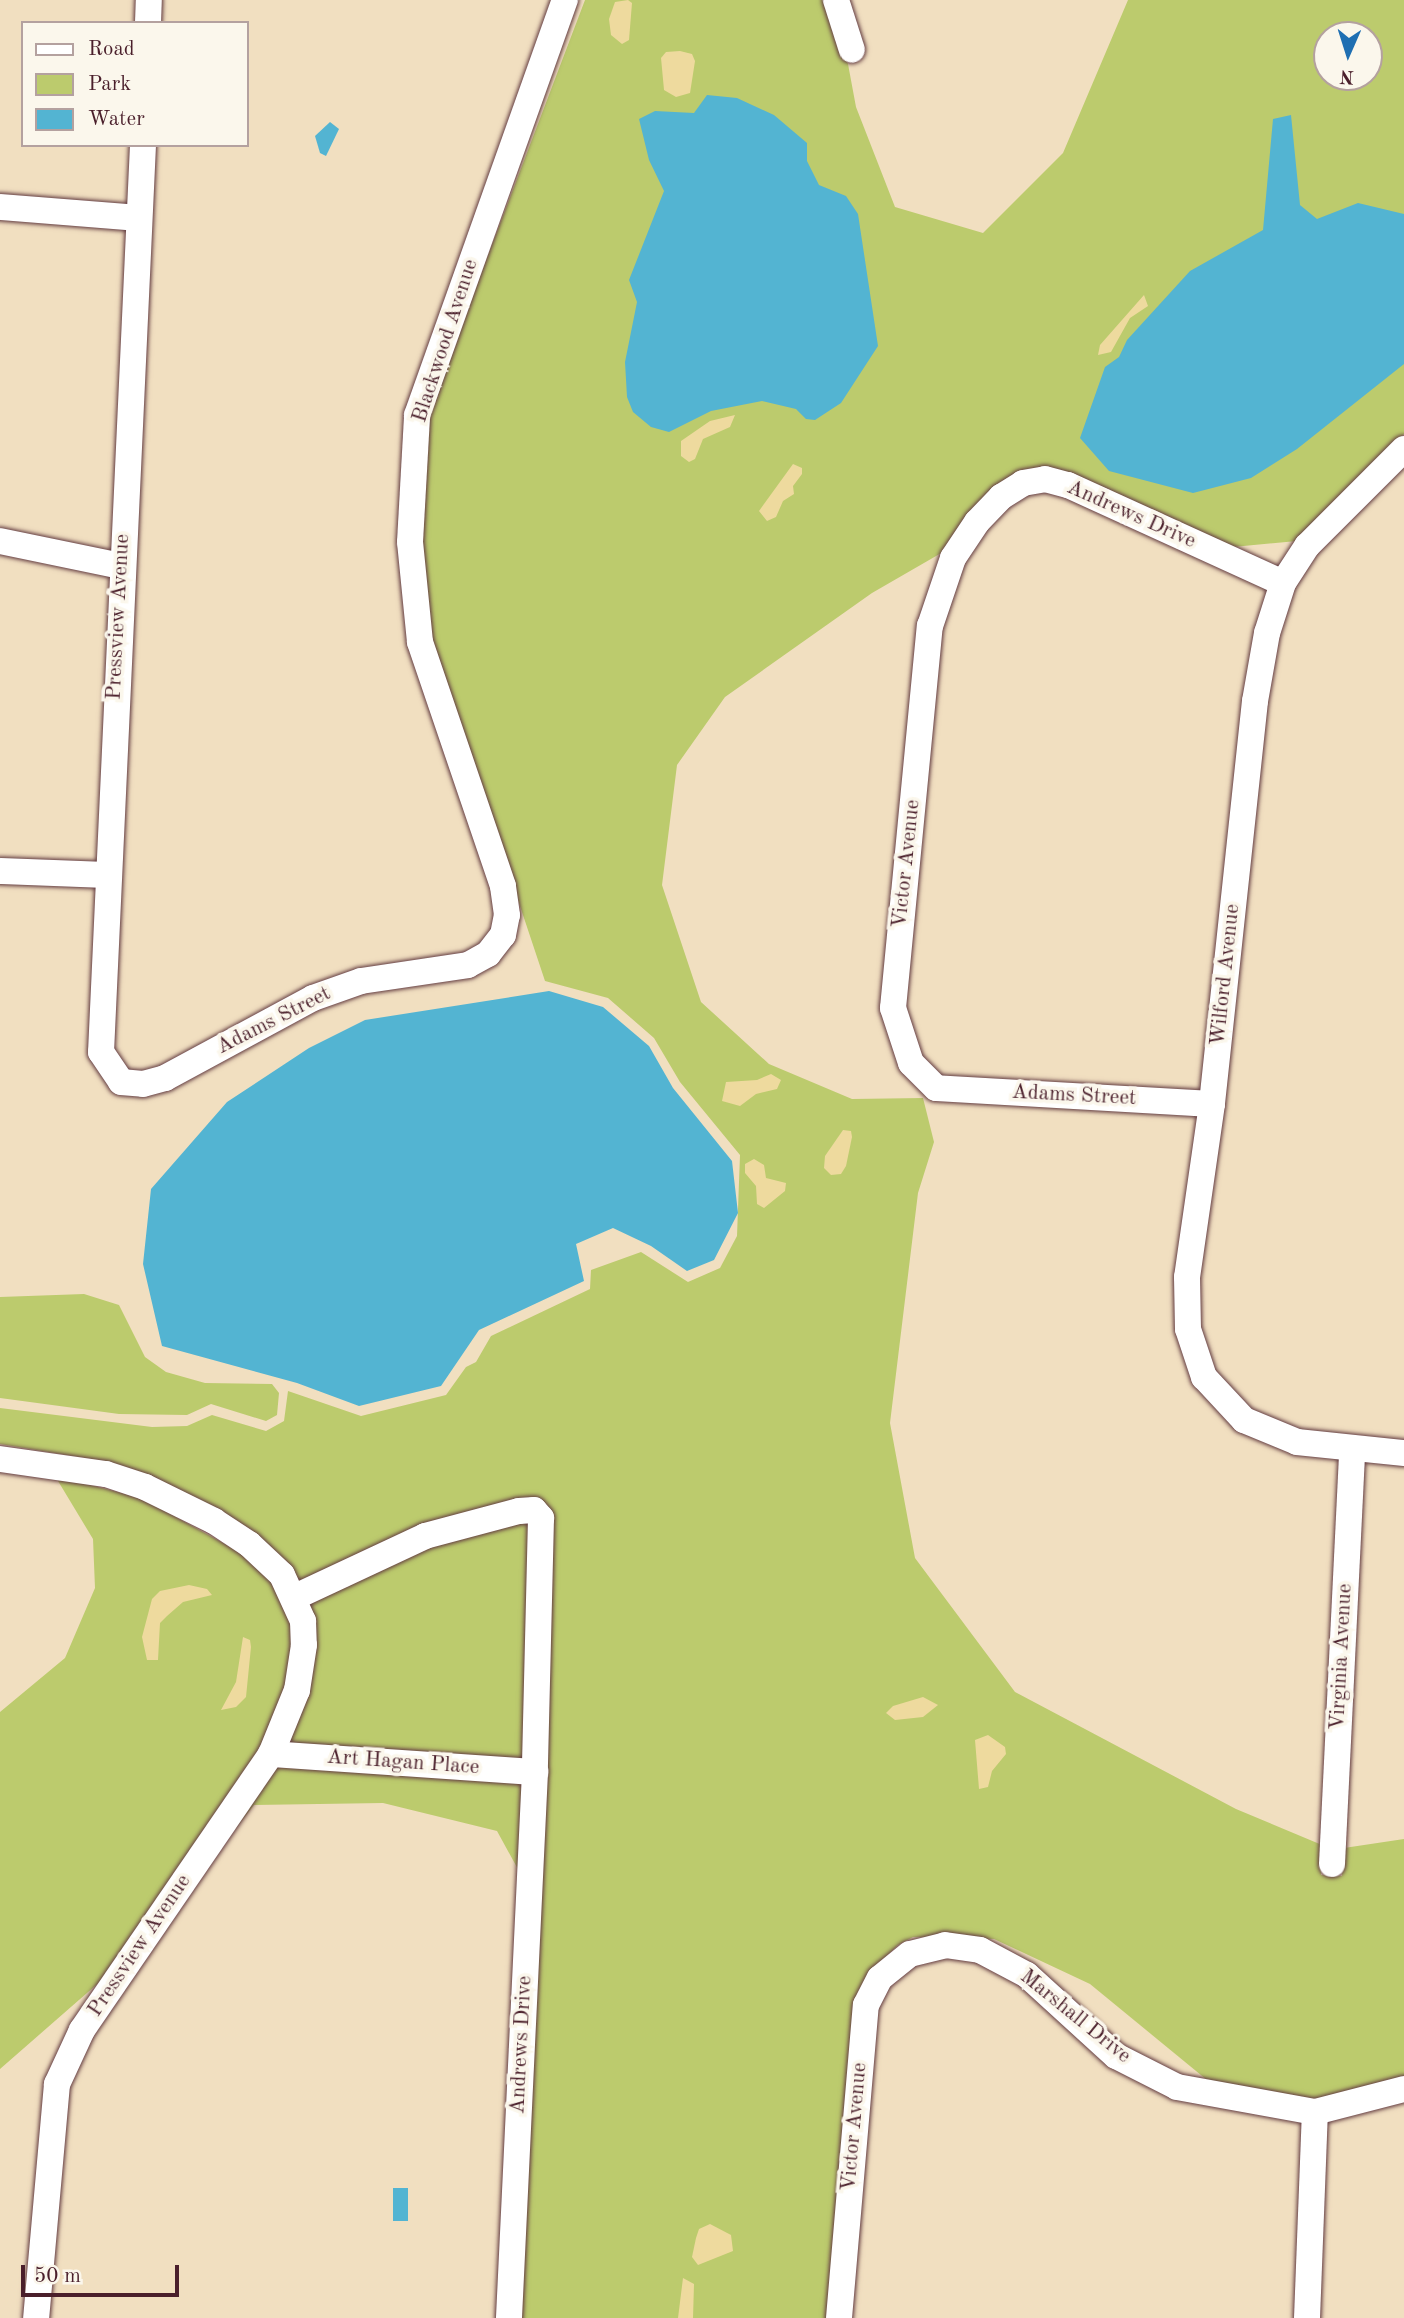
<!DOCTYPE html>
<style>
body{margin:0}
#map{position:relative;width:1404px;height:2318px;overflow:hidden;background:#f1dfc0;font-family:"Old Standard TT",serif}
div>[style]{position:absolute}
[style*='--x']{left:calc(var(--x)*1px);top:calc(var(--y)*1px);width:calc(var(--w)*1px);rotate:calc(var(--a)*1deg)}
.green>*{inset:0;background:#bccb6d}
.sand>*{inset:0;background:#eeda9e}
.water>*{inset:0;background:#53b4d2;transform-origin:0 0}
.roads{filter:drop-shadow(0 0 2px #633c41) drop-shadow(0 0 2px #633c41)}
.minor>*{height:26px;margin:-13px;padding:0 13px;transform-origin:13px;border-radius:13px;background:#fff}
span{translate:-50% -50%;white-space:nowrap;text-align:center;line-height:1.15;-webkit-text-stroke:7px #fbf7ec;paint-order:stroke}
.street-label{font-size:21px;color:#4a1f2b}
.legend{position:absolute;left:21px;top:21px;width:228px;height:126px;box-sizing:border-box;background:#fbf7ec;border:2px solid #b4a19f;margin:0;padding:9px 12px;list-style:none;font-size:21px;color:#4a1f2b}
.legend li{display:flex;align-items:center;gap:14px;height:35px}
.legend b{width:35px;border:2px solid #b4a19f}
.north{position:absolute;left:1313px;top:21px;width:70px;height:70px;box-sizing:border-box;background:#fbf7ec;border:2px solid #b4a19f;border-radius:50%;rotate:183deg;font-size:19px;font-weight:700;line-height:28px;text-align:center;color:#4a1f2b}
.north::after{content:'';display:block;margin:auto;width:24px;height:32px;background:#1f6fb2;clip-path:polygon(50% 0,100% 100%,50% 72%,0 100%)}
.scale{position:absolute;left:21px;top:2265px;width:158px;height:32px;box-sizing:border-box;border:4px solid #4a1f2b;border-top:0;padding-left:9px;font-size:21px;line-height:24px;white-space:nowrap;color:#4a1f2b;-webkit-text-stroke:5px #fbf7ec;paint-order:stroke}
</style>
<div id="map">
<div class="green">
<i style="clip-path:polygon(evenodd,585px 0,824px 0,848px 64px,856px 107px,895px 207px,983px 233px,1063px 153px,1128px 0,1404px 0,1404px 434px,1297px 541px,1233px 547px,1044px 468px,943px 552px,872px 593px,725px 697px,677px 765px,662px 885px,701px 1002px,769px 1064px,852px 1099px,923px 1098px,934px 1142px,918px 1193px,890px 1423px,915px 1558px,1015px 1692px,1236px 1809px,1322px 1845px,1321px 1875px,1342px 1876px,1344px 1848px,1404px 1839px,1404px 2076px,1314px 2100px,1207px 2080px,1090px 1984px,994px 1939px,913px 1937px,898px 1945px,874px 1968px,828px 2318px,520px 2318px,519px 1871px,497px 1831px,383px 1803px,254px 1805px,213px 1858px,280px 1762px,299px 1582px,109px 1462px,0 1444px,0 1408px,152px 1427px,187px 1426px,212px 1415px,266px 1431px,284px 1421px,288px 1391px,361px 1416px,446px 1395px,466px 1367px,476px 1362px,491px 1336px,590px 1289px,591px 1270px,641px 1252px,688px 1282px,720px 1268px,737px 1236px,740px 1155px,680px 1082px,654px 1038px,608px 998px,545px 981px,431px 639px,421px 545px,430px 408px,585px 0,1327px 35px,1369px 35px,1369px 77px,1327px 77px,1327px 35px)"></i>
<i style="clip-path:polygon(84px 1294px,119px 1305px,145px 1357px,166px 1372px,205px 1383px,272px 1384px,279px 1393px,277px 1415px,266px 1421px,211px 1404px,187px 1415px,119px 1414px,0 1398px,0 1297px)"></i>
<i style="clip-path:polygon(55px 1476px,141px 1498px,243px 1554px,274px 1584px,292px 1624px,293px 1645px,287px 1687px,262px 1748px,103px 1979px,0 2069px,0 1712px,65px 1658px,95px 1588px,93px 1539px)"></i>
</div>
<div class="sand">
<i style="clip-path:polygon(628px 0,632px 3px,629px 40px,622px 44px,611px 35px,609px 19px,615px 2px)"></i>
<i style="clip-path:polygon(680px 51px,692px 54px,695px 61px,690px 93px,676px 97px,664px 90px,661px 58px,666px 52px)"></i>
<i style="clip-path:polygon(1144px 295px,1148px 306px,1130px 318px,1111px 352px,1098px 355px,1100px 345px)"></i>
<i style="clip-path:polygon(735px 415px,730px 427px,703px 439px,695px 459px,689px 462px,681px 456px,681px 441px,710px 421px)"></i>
<i style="clip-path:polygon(793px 464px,802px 468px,802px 474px,793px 486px,794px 494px,783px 501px,776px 517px,767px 521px,759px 511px)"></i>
<i style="clip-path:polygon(771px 1074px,781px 1080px,777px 1089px,756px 1094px,740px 1106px,722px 1101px,726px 1082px,757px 1080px)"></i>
<i style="clip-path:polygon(843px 1130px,851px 1131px,852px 1137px,846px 1166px,841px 1174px,831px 1175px,824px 1168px,825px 1156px)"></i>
<i style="clip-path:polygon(754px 1159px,764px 1165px,766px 1178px,786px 1183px,785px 1191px,764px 1208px,757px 1204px,756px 1186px,745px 1173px,745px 1164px)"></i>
<i style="clip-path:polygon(189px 1585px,207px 1589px,212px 1595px,183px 1602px,167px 1616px,160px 1623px,158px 1660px,147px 1660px,142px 1637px,152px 1599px,160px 1591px)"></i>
<i style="clip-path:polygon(243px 1637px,250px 1640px,251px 1647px,246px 1697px,236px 1707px,221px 1710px,236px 1682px)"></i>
<i style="clip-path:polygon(923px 1697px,938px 1705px,923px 1717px,895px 1720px,886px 1713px,893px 1706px)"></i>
<i style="clip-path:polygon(988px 1735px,1005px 1747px,1006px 1754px,992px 1771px,988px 1787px,979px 1789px,975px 1740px)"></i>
<i style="clip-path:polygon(710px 2224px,731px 2235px,733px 2251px,698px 2265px,692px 2257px,696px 2238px,699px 2229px)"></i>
<i style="clip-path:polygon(683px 2278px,694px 2284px,693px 2318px,678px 2318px)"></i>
</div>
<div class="water">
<i style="clip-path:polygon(707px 95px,737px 98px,774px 115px,807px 143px,807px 161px,819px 185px,846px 196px,858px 214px,878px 346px,841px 403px,815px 420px,806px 419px,796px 409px,762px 401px,711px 411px,669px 432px,651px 427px,633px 412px,627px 397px,625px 362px,637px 302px,629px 280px,664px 191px,649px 160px,639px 119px,655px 111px,694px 113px)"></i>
<i style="clip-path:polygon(1291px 115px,1300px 205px,1317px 219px,1358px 203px,1404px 214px,1404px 364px,1297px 449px,1251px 478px,1193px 493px,1109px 471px,1080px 438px,1105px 367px,1119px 357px,1127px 340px,1190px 271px,1263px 230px,1273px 119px)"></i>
<i style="clip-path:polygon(330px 122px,339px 129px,326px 156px,320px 153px,315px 136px)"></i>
<i style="clip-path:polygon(549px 991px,603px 1007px,649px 1046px,673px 1088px,732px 1161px,738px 1213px,714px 1260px,687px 1271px,651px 1246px,613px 1228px,576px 1244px,584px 1281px,479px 1330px,441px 1386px,359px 1406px,297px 1383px,162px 1346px,143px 1264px,151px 1189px,227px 1102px,309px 1048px,365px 1020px)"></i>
<i style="left:393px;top:2188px;width:15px;height:33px"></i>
</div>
<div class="roads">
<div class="minor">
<i style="--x:836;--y:0;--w:52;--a:72.3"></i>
<i style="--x:148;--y:23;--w:23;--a:-88"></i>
<i style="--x:143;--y:145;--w:908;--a:92.65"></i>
<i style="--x:101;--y:1052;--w:36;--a:56"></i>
<i style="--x:121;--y:1082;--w:22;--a:5"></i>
<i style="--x:143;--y:1084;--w:23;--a:-15"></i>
<i style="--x:165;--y:1078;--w:168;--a:-28.4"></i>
<i style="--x:313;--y:998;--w:51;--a:-19.5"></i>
<i style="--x:361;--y:981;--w:108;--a:-8.5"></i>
<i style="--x:468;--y:965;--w:23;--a:-29"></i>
<i style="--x:488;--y:954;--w:24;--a:-52"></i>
<i style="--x:503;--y:935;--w:20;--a:-79"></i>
<i style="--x:507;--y:915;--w:29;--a:-98"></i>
<i style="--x:503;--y:886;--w:258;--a:-108.8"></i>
<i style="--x:420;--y:642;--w:100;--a:-95.7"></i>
<i style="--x:410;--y:542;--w:127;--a:-86.8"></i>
<i style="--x:417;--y:415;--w:441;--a:-70.4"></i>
<i style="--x:0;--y:207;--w:139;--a:4.5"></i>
<i style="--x:1404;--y:449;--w:137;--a:135"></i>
<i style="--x:1307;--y:546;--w:44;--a:123"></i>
<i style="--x:1283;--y:583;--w:52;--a:107.7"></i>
<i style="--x:1267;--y:633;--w:69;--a:100"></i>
<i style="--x:1255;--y:701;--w:405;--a:96.1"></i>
<i style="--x:1212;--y:1104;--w:175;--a:98.2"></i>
<i style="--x:1187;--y:1277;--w:52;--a:88.9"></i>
<i style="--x:1188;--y:1329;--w:51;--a:71.6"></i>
<i style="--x:1204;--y:1377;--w:59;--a:47.1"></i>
<i style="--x:1244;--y:1420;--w:57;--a:22.5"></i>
<i style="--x:1297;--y:1442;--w:108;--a:5.9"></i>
<i style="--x:0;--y:541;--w:124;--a:11.7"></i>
<i style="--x:0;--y:871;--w:107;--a:2.1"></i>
<i style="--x:1212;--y:1104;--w:276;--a:-176.7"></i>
<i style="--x:936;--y:1088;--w:35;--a:-135"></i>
<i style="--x:911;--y:1063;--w:58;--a:-108.1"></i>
<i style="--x:893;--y:1008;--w:384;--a:-84.5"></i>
<i style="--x:930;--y:626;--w:72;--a:-71.3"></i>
<i style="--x:953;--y:558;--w:43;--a:-56.3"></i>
<i style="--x:977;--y:522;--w:35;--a:-46"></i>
<i style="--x:1001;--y:497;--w:26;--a:-32"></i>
<i style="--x:1023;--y:483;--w:22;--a:-10"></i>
<i style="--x:1045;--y:479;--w:24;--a:15"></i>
<i style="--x:1068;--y:485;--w:236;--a:24.5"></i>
<i style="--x:0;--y:1459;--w:107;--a:8.1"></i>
<i style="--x:106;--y:1474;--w:41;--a:18.4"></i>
<i style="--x:145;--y:1487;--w:77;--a:26.2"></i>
<i style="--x:214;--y:1521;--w:42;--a:33.3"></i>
<i style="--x:249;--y:1544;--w:45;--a:43.2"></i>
<i style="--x:282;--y:1575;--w:51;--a:65.5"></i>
<i style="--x:303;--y:1621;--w:24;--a:88"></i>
<i style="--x:304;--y:1645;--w:46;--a:98.8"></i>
<i style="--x:297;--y:1690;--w:69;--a:112.1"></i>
<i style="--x:271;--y:1754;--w:335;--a:124.4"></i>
<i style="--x:82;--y:2030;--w:60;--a:114.8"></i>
<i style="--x:57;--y:2084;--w:235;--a:95.1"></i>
<i style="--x:295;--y:1597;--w:144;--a:-25.1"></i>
<i style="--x:425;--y:1536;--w:97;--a:-14.9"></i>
<i style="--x:519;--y:1511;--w:15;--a:-4"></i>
<i style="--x:534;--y:1510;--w:11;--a:49"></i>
<i style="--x:541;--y:1518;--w:254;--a:91.4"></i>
<i style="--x:535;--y:1772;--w:547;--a:92.73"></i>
<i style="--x:271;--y:1754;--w:265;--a:3.9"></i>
<i style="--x:1332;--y:1864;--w:413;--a:-87.2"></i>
<i style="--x:839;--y:2318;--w:314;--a:-85.1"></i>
<i style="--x:866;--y:2005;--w:30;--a:-63"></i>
<i style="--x:880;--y:1978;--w:38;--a:-39"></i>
<i style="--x:910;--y:1954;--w:36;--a:-14"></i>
<i style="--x:945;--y:1945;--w:35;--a:8"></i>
<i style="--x:980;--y:1950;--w:53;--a:28"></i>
<i style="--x:1027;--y:1975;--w:120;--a:42.3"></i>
<i style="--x:1116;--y:2056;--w:68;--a:26.9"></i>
<i style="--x:1177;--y:2087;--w:140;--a:10.3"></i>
<i style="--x:1315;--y:2112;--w:92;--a:-14.5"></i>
<i style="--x:1307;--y:2318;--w:206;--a:-87.8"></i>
</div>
</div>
<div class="street-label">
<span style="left:446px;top:341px;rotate:-72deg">Blackwood Avenue</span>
<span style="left:1131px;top:515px;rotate:24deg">Andrews Drive</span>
<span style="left:119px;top:617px;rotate:-87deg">Pressview Avenue</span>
<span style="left:907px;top:864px;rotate:-84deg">Victor Avenue</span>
<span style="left:1226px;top:975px;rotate:-84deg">Wilford Avenue</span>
<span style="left:274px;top:1021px;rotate:-27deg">Adams Street</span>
<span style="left:1074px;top:1096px;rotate:3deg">Adams Street</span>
<span style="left:1342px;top:1657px;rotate:-87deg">Virginia Avenue</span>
<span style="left:403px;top:1763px;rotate:4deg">Art Hagan Place</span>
<span style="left:140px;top:1946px;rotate:-56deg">Pressview Avenue</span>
<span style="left:1075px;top:2017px;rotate:39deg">Marshall Drive</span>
<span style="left:522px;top:2045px;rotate:-87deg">Andrews Drive</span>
<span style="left:855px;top:2127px;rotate:-85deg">Victor Avenue</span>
</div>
<ul class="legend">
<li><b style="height:9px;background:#fff"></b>Road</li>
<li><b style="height:19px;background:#bccb6d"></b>Park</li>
<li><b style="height:19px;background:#53b4d2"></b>Water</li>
</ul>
<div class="north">N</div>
<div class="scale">50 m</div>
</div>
